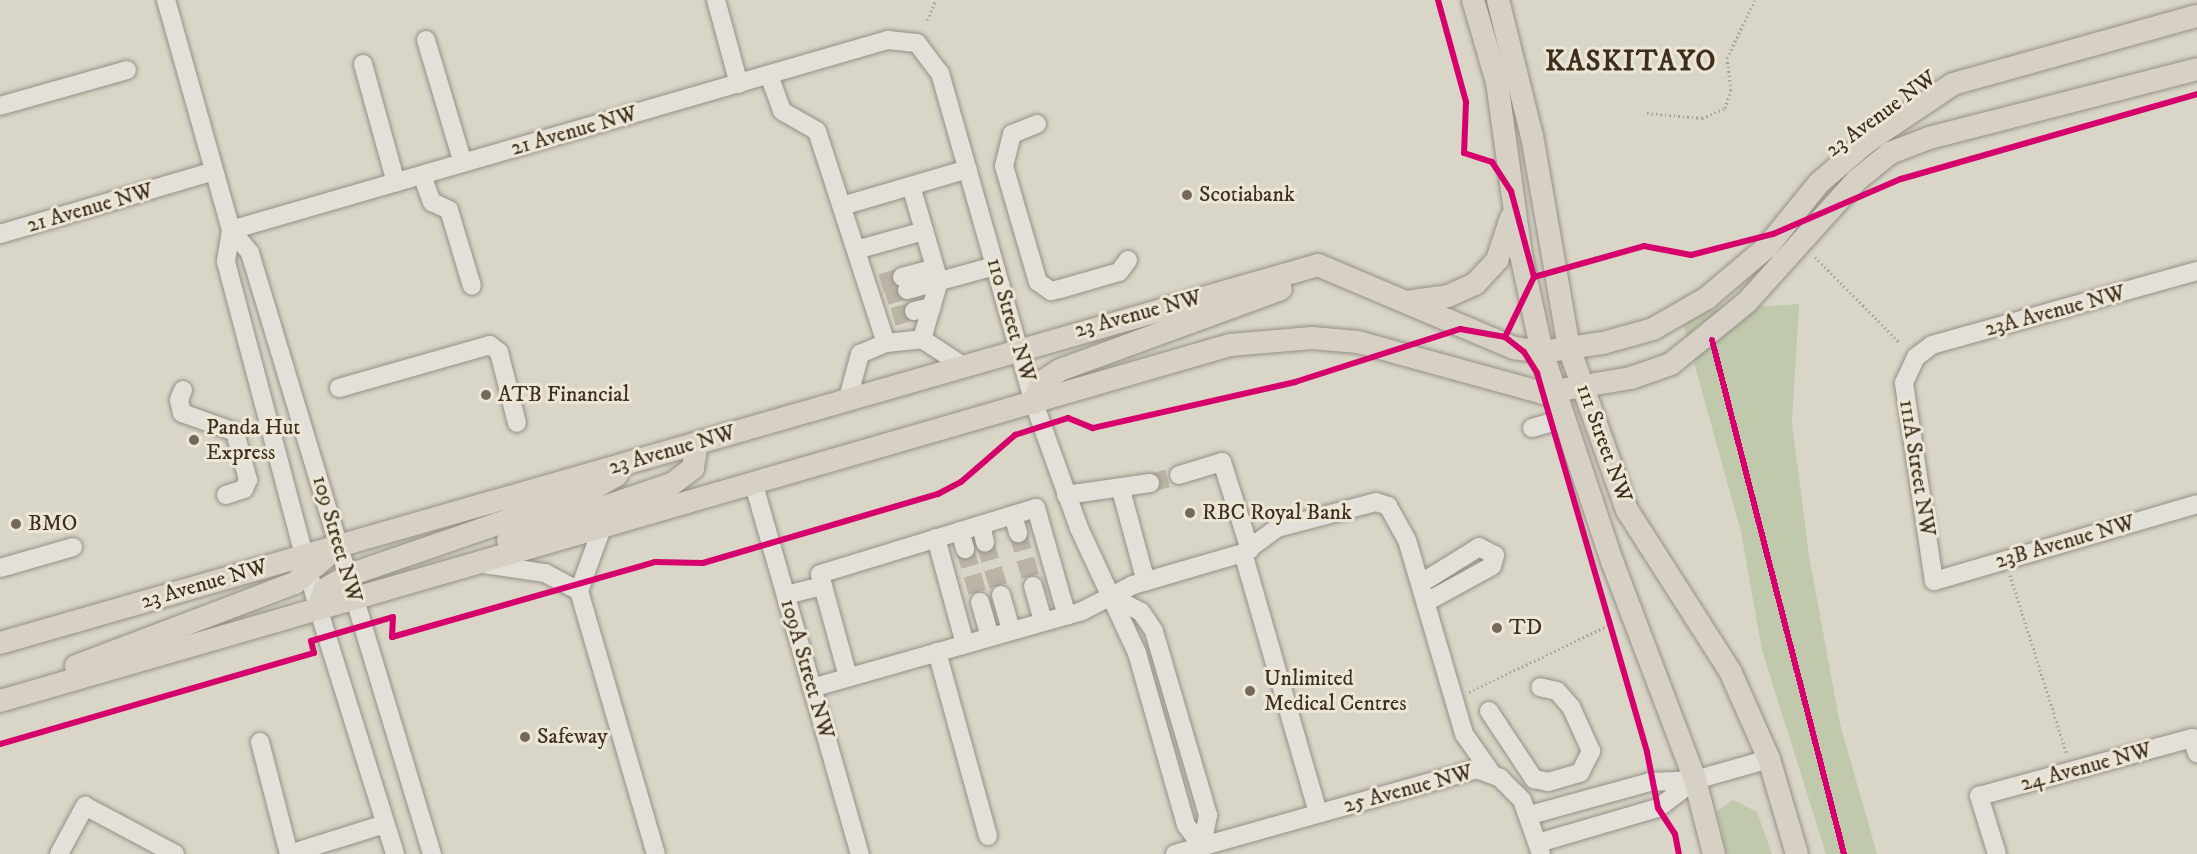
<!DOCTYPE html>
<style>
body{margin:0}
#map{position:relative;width:2197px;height:854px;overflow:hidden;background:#d9d5c7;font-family:"IM FELL DW Pica",serif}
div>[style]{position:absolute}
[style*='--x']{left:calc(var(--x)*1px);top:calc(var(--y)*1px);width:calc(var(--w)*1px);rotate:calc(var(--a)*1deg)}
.green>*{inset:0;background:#c1c9ac}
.minor-tunnel>*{height:18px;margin-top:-9px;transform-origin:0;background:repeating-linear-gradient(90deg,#bab4a5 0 18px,transparent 0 27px)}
.path>*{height:3px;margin-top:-1.5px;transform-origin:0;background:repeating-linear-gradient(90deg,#a6a39c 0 1.5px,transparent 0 4.5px)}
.roads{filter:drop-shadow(0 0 2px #949086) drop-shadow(0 0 2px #949086)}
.minor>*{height:18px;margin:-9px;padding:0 9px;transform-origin:9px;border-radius:9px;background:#e3e0d9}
.major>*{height:22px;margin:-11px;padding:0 11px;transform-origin:11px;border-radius:11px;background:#d6d1c4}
.cycleway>*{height:6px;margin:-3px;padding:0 3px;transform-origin:3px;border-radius:3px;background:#d6006c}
.dots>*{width:16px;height:16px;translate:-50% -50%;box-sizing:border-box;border:3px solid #ece6d5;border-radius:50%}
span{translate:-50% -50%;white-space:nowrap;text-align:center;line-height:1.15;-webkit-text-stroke:6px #ece6d5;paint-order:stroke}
.street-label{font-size:22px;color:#3e2e1c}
.poi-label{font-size:22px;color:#3e2e1c}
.left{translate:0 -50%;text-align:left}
.district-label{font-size:28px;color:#3e2e1c;font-weight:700;letter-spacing:1.5px}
</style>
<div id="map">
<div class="green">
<i style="clip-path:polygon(1799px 304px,1792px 423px,1809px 556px,1840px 724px,1877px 854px,1826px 854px,1762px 650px,1741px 532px,1680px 312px)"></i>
<i style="clip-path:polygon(1733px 800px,1757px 812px,1772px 854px,1727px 854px,1717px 811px)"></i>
</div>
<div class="minor-tunnel">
<i style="--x:881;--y:283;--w:22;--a:-16"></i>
<i style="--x:886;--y:296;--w:22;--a:-16"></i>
<i style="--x:893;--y:317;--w:22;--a:-16"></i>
<i style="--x:1150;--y:483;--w:30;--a:-15"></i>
<i style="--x:1018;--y:533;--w:55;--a:74.2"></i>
<i style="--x:985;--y:543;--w:54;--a:72.9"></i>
<i style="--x:965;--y:549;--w:55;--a:74.2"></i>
</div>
<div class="path">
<i style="--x:927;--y:20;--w:22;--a:-66"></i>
<i style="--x:1647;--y:113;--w:55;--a:5.2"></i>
<i style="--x:1702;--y:118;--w:25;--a:-23"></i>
<i style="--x:1725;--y:108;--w:19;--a:-72"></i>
<i style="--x:1731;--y:90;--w:32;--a:-97"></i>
<i style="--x:1727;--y:58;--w:64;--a:-64.2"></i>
<i style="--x:1815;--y:257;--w:120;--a:45.3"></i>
<i style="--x:2010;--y:575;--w:189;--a:72.4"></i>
<i style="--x:1469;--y:692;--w:157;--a:-25.6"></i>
</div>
<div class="roads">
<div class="minor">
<i style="--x:166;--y:0;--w:239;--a:74.2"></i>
<i style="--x:231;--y:230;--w:32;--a:99"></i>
<i style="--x:226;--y:262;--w:358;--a:75.1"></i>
<i style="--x:318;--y:608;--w:258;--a:72.6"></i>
<i style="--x:716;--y:0;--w:87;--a:74.7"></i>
<i style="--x:426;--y:40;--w:128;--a:73.3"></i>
<i style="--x:363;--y:64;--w:123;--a:74.5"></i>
<i style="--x:769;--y:75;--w:38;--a:70"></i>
<i style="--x:782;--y:111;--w:40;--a:29.7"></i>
<i style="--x:817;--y:131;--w:223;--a:72"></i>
<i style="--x:0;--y:106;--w:132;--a:-15.8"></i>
<i style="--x:1037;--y:124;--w:27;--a:158"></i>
<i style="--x:1012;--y:134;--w:33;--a:104"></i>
<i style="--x:1004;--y:166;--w:121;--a:73.7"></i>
<i style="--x:1038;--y:282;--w:16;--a:35"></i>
<i style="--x:1051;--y:291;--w:9;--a:-13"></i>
<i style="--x:1060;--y:289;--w:61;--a:-16.1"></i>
<i style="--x:1119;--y:272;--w:15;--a:-53"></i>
<i style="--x:422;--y:175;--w:29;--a:70"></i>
<i style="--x:432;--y:202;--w:19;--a:25"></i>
<i style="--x:449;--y:210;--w:79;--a:73.2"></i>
<i style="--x:911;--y:186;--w:99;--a:73.6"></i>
<i style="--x:939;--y:281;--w:60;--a:106.3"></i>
<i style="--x:842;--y:206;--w:131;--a:-16.4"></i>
<i style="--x:231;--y:230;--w:684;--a:-16.13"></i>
<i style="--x:888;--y:40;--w:29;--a:6"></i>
<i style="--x:917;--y:43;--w:38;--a:53"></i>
<i style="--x:940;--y:73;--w:343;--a:74.1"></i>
<i style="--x:1034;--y:403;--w:133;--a:70.2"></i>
<i style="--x:1079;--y:528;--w:138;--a:65.1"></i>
<i style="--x:1137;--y:653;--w:179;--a:74.1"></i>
<i style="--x:1186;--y:825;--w:26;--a:53"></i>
<i style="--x:1202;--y:846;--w:32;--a:-79"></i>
<i style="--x:1208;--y:815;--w:192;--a:-106.4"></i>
<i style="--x:1154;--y:631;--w:23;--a:-124"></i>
<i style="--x:1141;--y:612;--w:32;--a:-152"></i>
<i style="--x:231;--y:230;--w:30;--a:50"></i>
<i style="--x:250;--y:253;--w:628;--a:73.15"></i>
<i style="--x:0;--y:234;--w:223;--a:-16.4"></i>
<i style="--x:856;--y:250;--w:71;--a:-15.6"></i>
<i style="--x:2197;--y:271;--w:275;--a:164.4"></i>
<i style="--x:1932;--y:345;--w:20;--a:143"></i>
<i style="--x:1916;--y:357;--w:29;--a:115"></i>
<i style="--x:1904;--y:383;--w:200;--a:81.4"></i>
<i style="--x:1934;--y:581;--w:274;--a:-16.3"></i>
<i style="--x:902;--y:277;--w:34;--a:-15"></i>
<i style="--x:907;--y:290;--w:91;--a:-15.3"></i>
<i style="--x:914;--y:311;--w:18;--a:-13"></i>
<i style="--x:339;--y:388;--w:157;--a:-15.9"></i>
<i style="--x:490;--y:345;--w:11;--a:38"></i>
<i style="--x:499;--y:352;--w:73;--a:75.8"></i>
<i style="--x:183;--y:390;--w:11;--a:112"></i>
<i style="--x:179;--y:400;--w:13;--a:77"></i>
<i style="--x:182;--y:413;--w:56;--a:19.7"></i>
<i style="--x:235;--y:432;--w:50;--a:74.8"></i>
<i style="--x:248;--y:480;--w:10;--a:114"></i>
<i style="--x:244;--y:489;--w:19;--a:162"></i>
<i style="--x:848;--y:398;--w:46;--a:-74.7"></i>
<i style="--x:860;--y:354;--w:28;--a:-23"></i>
<i style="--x:886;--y:343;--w:36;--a:-6"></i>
<i style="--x:922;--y:339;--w:45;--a:33.3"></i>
<i style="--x:1532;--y:428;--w:32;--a:-16"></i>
<i style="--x:1179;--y:475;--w:45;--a:-16.8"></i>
<i style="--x:1222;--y:462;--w:92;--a:72.3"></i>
<i style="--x:754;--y:485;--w:384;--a:74"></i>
<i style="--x:1121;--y:490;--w:95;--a:74.8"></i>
<i style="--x:1066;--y:495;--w:85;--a:-8.1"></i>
<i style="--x:1013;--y:515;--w:19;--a:74"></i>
<i style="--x:981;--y:525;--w:18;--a:77"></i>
<i style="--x:602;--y:528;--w:67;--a:110.1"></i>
<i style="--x:579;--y:591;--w:274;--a:73.7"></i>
<i style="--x:960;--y:531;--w:19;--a:74"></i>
<i style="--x:936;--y:538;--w:110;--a:74.7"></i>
<i style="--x:1243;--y:553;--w:271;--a:73.9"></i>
<i style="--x:484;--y:564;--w:62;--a:8.4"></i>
<i style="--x:545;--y:573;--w:38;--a:28"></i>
<i style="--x:0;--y:568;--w:76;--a:-16"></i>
<i style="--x:1423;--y:582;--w:66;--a:-32"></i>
<i style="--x:1479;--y:547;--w:18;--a:27"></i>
<i style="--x:1495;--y:555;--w:11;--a:105"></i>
<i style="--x:1492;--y:566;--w:73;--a:151.3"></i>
<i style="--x:823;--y:586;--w:94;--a:74.6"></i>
<i style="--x:1033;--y:586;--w:37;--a:74"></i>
<i style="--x:786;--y:595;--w:38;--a:-14"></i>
<i style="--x:823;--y:586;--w:12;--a:-104"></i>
<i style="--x:820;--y:574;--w:226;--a:-17"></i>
<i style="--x:1036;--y:508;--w:112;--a:74"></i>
<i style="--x:1001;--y:595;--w:37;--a:74"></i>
<i style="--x:980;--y:602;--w:36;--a:74"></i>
<i style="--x:937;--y:652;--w:191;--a:74.5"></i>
<i style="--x:812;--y:688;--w:281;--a:-15.9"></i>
<i style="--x:1082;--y:611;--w:57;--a:-27"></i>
<i style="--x:1133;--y:585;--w:115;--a:-16.2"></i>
<i style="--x:1243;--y:553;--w:42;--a:-36.3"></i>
<i style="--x:1277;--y:528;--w:102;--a:-14.7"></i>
<i style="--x:1376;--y:502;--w:13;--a:18"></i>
<i style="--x:1388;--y:506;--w:39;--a:61"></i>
<i style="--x:1407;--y:540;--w:202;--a:73.6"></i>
<i style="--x:1464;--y:734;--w:45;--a:54.9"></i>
<i style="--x:1489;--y:711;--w:82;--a:56.5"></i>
<i style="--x:1534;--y:779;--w:14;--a:12"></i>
<i style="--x:1548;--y:782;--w:33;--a:-16"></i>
<i style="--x:1580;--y:773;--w:25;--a:-63"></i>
<i style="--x:1591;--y:751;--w:48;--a:-114.4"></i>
<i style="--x:1571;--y:707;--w:21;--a:-131"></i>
<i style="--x:1557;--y:691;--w:17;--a:-167"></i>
<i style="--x:260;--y:742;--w:116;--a:75.5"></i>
<i style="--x:289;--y:854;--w:101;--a:-17.4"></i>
<i style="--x:1530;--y:815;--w:124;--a:-15.4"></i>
<i style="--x:1650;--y:782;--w:45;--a:-2.5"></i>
<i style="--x:1695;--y:780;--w:77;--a:-15.8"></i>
<i style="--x:1538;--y:843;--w:125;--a:-16.3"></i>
<i style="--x:1658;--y:808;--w:46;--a:-37.1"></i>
<i style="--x:59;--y:854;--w:55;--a:-61.6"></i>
<i style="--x:85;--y:806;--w:102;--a:28.1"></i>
<i style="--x:1175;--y:854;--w:314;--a:-15.7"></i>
<i style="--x:1477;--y:769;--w:25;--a:21"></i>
<i style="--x:1500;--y:778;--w:31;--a:45"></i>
<i style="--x:1522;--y:800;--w:57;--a:70.6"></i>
<i style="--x:1997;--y:854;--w:61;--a:-107.2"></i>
<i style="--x:1979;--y:796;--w:221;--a:-15.2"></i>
<i style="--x:2192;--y:738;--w:16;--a:72"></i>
</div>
<div class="major">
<i style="--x:1473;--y:0;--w:85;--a:73.7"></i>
<i style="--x:1497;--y:82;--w:175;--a:82.1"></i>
<i style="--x:1521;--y:255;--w:99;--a:77.8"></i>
<i style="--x:1542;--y:352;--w:220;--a:71.5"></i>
<i style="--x:1612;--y:561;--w:234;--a:69.2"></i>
<i style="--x:1695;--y:780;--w:76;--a:75.6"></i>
<i style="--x:1498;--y:0;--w:140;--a:76"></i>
<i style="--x:1532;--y:136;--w:215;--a:80.1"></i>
<i style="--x:1569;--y:348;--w:172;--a:70.3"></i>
<i style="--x:1627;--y:510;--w:191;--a:57.4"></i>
<i style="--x:1730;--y:671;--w:96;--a:66.1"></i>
<i style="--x:1769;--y:759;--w:99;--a:73.6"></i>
<i style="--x:1406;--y:302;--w:42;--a:-8.1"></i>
<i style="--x:1448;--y:296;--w:30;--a:-24"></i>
<i style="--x:1475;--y:284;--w:33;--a:-47"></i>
<i style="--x:1497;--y:260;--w:44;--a:-71.6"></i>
<i style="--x:1034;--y:403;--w:21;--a:-73"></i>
<i style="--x:1040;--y:383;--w:24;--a:-33"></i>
<i style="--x:1060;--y:370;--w:235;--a:-20.1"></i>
<i style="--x:508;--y:540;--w:173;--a:-18.9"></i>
<i style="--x:672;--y:484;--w:26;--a:-37"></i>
<i style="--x:693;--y:468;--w:25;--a:-81"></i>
<i style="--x:318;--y:608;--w:20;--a:-70"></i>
<i style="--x:325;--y:589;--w:28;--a:-30"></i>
<i style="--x:349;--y:575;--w:249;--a:-19"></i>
<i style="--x:584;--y:494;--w:38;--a:-30"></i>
<i style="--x:0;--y:643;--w:1371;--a:-16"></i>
<i style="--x:1318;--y:265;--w:213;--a:23"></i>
<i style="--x:1514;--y:348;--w:28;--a:8"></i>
<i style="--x:1542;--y:352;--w:62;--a:-8.4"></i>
<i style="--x:1603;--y:343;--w:52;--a:-15.6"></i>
<i style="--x:1653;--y:329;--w:62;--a:-29.9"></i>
<i style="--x:1707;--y:298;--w:79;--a:-40.4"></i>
<i style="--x:1767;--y:247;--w:82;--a:-50.9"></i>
<i style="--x:1819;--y:183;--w:65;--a:-40.6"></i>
<i style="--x:1868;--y:141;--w:102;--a:-33.8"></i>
<i style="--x:1953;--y:84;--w:253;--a:-15.6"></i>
<i style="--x:76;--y:666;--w:234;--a:-20.8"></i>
<i style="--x:295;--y:583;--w:59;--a:-40.2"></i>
<i style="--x:0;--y:701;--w:1280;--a:-16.14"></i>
<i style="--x:1230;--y:345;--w:82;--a:-4.9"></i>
<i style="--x:1312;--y:338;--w:46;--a:5"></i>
<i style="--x:1358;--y:342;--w:192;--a:15.4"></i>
<i style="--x:1543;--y:393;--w:89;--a:-9.7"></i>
<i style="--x:1631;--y:378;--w:42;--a:-19.3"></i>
<i style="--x:1671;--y:364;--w:98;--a:-39.2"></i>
<i style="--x:1747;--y:302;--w:164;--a:-48"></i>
<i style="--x:1857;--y:180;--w:43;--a:-39.3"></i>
<i style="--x:1890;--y:153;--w:42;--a:-21"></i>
<i style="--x:1929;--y:138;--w:277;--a:-14.4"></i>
</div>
</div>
<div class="cycleway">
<i style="--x:1438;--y:0;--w:106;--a:74.6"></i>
<i style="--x:1466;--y:102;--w:51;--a:92.2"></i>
<i style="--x:1464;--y:153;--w:29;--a:18"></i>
<i style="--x:1492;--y:162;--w:35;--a:57"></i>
<i style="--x:1511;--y:191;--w:89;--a:75"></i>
<i style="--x:1534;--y:277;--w:67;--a:115.8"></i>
<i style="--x:1534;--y:277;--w:114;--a:-15.7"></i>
<i style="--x:1644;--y:246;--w:48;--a:10.8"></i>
<i style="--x:1691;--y:255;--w:85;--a:-14.4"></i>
<i style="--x:1773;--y:234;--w:139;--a:-23.3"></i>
<i style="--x:1901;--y:179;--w:308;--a:-16"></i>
<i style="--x:1712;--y:340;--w:531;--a:75.6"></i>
<i style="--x:0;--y:744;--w:327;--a:-16.2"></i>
<i style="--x:314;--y:653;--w:12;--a:-104"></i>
<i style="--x:311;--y:641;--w:85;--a:-16.3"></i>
<i style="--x:393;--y:617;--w:20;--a:93"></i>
<i style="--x:392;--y:637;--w:273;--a:-15.9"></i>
<i style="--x:655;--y:562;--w:48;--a:1.2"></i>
<i style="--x:703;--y:563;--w:245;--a:-16.4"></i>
<i style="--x:938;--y:494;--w:26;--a:-28"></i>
<i style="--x:961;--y:482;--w:72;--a:-41"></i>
<i style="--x:1015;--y:435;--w:56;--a:-17.8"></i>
<i style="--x:1068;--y:418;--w:27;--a:22"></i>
<i style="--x:1093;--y:428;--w:207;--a:-12.8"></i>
<i style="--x:1295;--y:382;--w:173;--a:-17.8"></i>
<i style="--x:1460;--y:329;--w:46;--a:10.1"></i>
<i style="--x:1505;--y:337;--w:24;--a:38"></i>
<i style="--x:1524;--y:352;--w:25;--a:58"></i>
<i style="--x:1537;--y:373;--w:395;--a:73.8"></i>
<i style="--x:1647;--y:752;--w:57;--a:78.9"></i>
<i style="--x:1658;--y:808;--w:31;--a:57"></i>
<i style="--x:1675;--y:834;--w:20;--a:79"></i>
</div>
<div class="dots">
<i style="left:1187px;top:195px;background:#746858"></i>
<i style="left:486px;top:395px;background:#746858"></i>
<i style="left:194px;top:440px;background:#746858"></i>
<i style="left:1190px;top:513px;background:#746858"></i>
<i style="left:16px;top:524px;background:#746858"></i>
<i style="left:1497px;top:628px;background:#746858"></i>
<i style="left:1250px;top:691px;background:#746858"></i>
<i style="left:525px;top:737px;background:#746858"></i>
</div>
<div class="street-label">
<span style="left:1881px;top:114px;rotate:-36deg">23 Avenue NW</span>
<span style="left:574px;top:131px;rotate:-16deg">21 Avenue NW</span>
<span style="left:90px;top:208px;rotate:-16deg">21 Avenue NW</span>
<span style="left:2055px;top:311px;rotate:-15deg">23A Avenue NW</span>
<span style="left:1138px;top:314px;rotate:-15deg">23 Avenue NW</span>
<span style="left:1011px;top:320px;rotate:74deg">110 Street NW</span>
<span style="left:1604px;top:443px;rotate:70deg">111 Street NW</span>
<span style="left:672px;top:450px;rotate:-16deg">23 Avenue NW</span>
<span style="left:1917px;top:468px;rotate:81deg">111A Street NW</span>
<span style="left:337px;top:539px;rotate:74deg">109 Street NW</span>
<span style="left:2065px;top:542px;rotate:-16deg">23B Avenue NW</span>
<span style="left:204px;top:584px;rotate:-16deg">23 Avenue NW</span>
<span style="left:807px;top:669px;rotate:74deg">109A Street NW</span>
<span style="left:2086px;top:767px;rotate:-15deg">24 Avenue NW</span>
<span style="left:1408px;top:789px;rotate:-15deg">25 Avenue NW</span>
</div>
<div class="poi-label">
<span class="left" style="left:1199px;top:195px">Scotiabank</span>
<span class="left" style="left:498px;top:395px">ATB Financial</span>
<span class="left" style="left:206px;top:440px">Panda Hut<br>Express</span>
<span class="left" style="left:1202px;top:513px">RBC Royal Bank</span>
<span class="left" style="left:28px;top:524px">BMO</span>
<span class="left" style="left:1509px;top:628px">TD</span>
<span class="left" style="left:1264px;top:691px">Unlimited<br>Medical Centres</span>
<span class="left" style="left:537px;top:737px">Safeway</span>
</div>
<div class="district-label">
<span style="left:1631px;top:62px">KASKITAYO</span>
</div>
</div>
